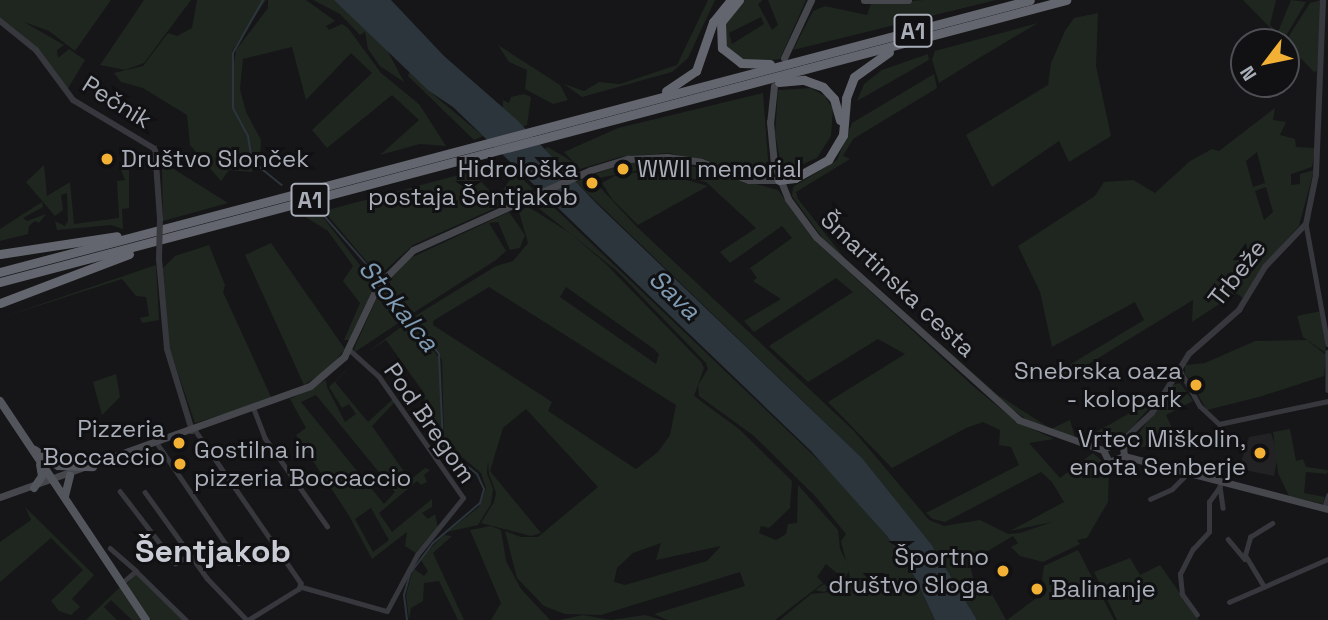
<!DOCTYPE html>
<meta charset="utf-8">
<style>
body{margin:0}
#map{position:relative;width:1328px;height:620px;overflow:hidden;background:#161618;font-family:"Space Grotesk",sans-serif}
div>[style]{position:absolute}
[style*='--x']{left:calc(var(--x)*1px);top:calc(var(--y)*1px);width:calc(var(--w)*1px);rotate:calc(var(--a)*1deg)}
.built>*{inset:0;background:#222225}
.green>*{inset:0;background:#1e261f}
.water>*{inset:0;background:#2c353c}
.stream>*{height:2px;margin:-1px;padding:0 1px;transform-origin:1px;border-radius:1px;background:#2c353c}
.minor>*{height:4.5px;margin:-2.25px;padding:0 2.25px;transform-origin:2.25px;border-radius:2.25px;background:#37383d}
.tertiary>*{height:6px;margin:-3px;padding:0 3px;transform-origin:3px;border-radius:3px;background:#37383d}
.secondary>*{height:7px;margin:-3.5px;padding:0 3.5px;transform-origin:3.5px;border-radius:3.5px;background:#45474d}
.primary>*{height:8px;margin:-4px;padding:0 4px;transform-origin:4px;border-radius:4px;background:#53555c}
.motorway>*{height:9px;margin:-4.5px;padding:0 4.5px;transform-origin:4.5px;border-radius:4.5px;background:#63666e}
.tertiary-bridge>*{height:6px;margin:-3px;padding:0 3px;transform-origin:3px;border-radius:3px;background:#37383d}
.dots>*{width:19px;height:19px;translate:-50% -50%;box-sizing:border-box;border:4px solid #111113;border-radius:50%}
span{translate:-50% -50%;white-space:nowrap;text-align:center;line-height:1.15;-webkit-text-stroke:6px #111113;paint-order:stroke}
.shield-label span{padding:2px 5px;background:#111113;border:2px solid;border-radius:5px;-webkit-text-stroke-width:0}
.shield-label{font-size:23px;color:#a8adb8;font-weight:700}
.street-label{font-size:24px;color:#a8adb8}
.poi-label{font-size:24px;color:#a8adb8}
.left{translate:0 -50%;text-align:left}
.right{translate:-100% -50%;text-align:right}
.water-label{font-size:26px;color:#7f9bb3;font-style:italic}
.district-label{font-size:32px;color:#c9ccd4;font-weight:700}
.north{position:absolute;left:1230px;top:28px;width:70px;height:70px;box-sizing:border-box;background:#111113;border:2px solid #4d4f55;border-radius:50%;rotate:238deg;font-size:19px;font-weight:700;line-height:28px;text-align:center;color:#a8adb8}
.north::after{content:'';display:block;margin:auto;width:24px;height:32px;background:#f2b134;clip-path:polygon(50% 0,100% 100%,50% 72%,0 100%)}
</style>
<div id="map">
<div class="built">
<i style="clip-path:polygon(1271px 433px,1278px 455px,1274px 476px,1239px 469px,1249px 437px)"></i>
</div>
<div class="green">
<i style="clip-path:polygon(0 0,111px 0,75px 51px,49px 31px,24px 22px,64px 45px,57px 50px,58px 58px,69px 49px,85px 60px,67px 90px,48px 62px,0 18px)"></i>
<i style="clip-path:polygon(144px 0,191px 0,144px 63px,125px 70px,100px 65px)"></i>
<i style="clip-path:polygon(197px 0,266px 0,232px 51px,233px 70px,236px 50px,268px 8px,268px 0,306px 0,335px 21px,326px 26px,329px 30px,342px 24px,348px 28px,381px 73px,419px 104px,446px 146px,420px 144px,380px 155px,419px 120px,392px 95px,327px 148px,312px 130px,372px 73px,351px 53px,306px 100px,292px 47px,243px 59px,240px 89px,246px 112px,261px 140px,260px 164px,251px 172px,229px 170px,221px 181px,190px 145px,187px 115px,143px 88px,121px 82px,114px 73px,143px 66px,168px 33px,177px 36px,192px 28px)"></i>
<i style="clip-path:polygon(313px 0,334px 0,345px 8px,385px 46px,404px 82px,380px 66px,368px 49px,365px 32px,360px 35px,340px 14px)"></i>
<i style="clip-path:polygon(708px 0,715px 0,688px 58px,672px 72px,582px 97px,564px 84px,584px 91px,599px 82px,620px 84px,677px 65px)"></i>
<i style="clip-path:polygon(evenodd,742px 0,763px 0,758px 4px,772px 30px,778px 25px,768px 0,806px 0,780px 59px,748px 63px,728px 52px,721px 32px,729px 13px,742px 0,761px 17px,764px 24px,732px 44px,729px 33px,761px 17px)"></i>
<i style="clip-path:polygon(924px 0,996px 0,793px 50px,813px 11px,825px 6px,867px 15px,871px 4px)"></i>
<i style="clip-path:polygon(1243px 0,1276px 0,1270px 25px,1278px 32px,1291px 0,1306px 2px,1283px 41px)"></i>
<i style="clip-path:polygon(1321px 0,1317px 71px,1314px 72px,1285px 42px,1310px 3px)"></i>
<i style="clip-path:polygon(1098px 13px,1096px 66px,1111px 136px,1069px 162px,1059px 141px,992px 187px,966px 135px,1048px 85px,1051px 63px,1065px 31px,1074px 18px)"></i>
<i style="clip-path:polygon(1038px 23px,979px 58px,939px 83px,932px 60px,935px 51px)"></i>
<i style="clip-path:polygon(498px 45px,560px 85px,568px 100px,553px 104px,525px 89px,527px 70px,509px 62px)"></i>
<i style="clip-path:polygon(928px 54px,929px 60px,857px 101px,864px 84px,882px 70px)"></i>
<i style="clip-path:polygon(410px 71px,429px 91px,483px 136px,474px 140px,408px 76px)"></i>
<i style="clip-path:polygon(934px 74px,937px 88px,853px 139px,843px 156px,850px 159px,796px 192px,798px 199px,846px 260px,998px 395px,1051px 429px,1070px 420px,1075px 438px,1031px 423px,993px 395px,826px 243px,792px 196px,793px 187px,837px 160px,852px 123px)"></i>
<i style="clip-path:polygon(811px 88px,825px 96px,833px 109px,831px 136px,817px 158px,787px 171px,781px 166px,775px 133px,778px 90px)"></i>
<i style="clip-path:polygon(763px 93px,769px 172px,763px 177px,669px 153px,620px 157px,580px 169px,564px 152px,618px 128px)"></i>
<i style="clip-path:polygon(524px 94px,531px 97px,527px 125px,522px 127px,503px 108px,503px 100px,509px 103px,511px 97px)"></i>
<i style="clip-path:polygon(evenodd,1275px 108px,1273px 120px,1286px 122px,1280px 135px,1295px 139px,1296px 147px,1315px 148px,1312px 167px,1291px 174px,1291px 185px,1300px 184px,1300px 174px,1314px 170px,1299px 226px,1260px 270px,1243px 298px,1236px 293px,1192px 322px,1193px 300px,1064px 379px,1061px 370px,1144px 320px,1135px 302px,1052px 347px,1040px 292px,1018px 246px,1095px 196px,1104px 182px,1133px 180px,1155px 193px,1190px 161px,1212px 149px,1219px 151px,1275px 108px,1257px 152px,1265px 183px,1253px 187px,1246px 161px,1257px 152px,1275px 108px,1266px 187px,1273px 212px,1264px 220px,1255px 191px,1266px 187px)"></i>
<i style="clip-path:polygon(548px 147px,571px 161px,577px 171px,570px 174px,544px 149px)"></i>
<i style="clip-path:polygon(167px 158px,175px 164px,172px 168px,228px 203px,163px 221px,162px 168px)"></i>
<i style="clip-path:polygon(673px 161px,778px 190px,812px 238px,973px 386px,1017px 422px,1054px 439px,1029px 443px,1060px 478px,1093px 453px,1109px 467px,1108px 502px,1087px 538px,1077px 540px,1080px 544px,1043px 562px,1020px 556px,1011px 547px,1018px 543px,1013px 536px,969px 562px,974px 581px,988px 587px,1006px 620px,977px 620px,931px 544px,862px 458px,576px 182px,585px 178px,592px 185px,597px 184px,636px 226px,854px 431px,929px 520px,944px 526px,980px 520px,1008px 534px,1020px 533px,1052px 522px,1010px 531px,1064px 502px,1052px 482px,1041px 472px,945px 522px,933px 519px,926px 513px,1019px 465px,1011px 447px,999px 445px,1000px 430px,983px 422px,966px 428px,892px 468px,828px 402px,905px 354px,878px 339px,808px 382px,769px 346px,853px 292px,836px 278px,754px 332px,744px 321px,781px 299px,753px 281px,757px 278px,750px 268px,792px 238px,782px 226px,730px 263px,720px 252px,756px 228px,706px 182px,650px 168px,599px 178px,589px 176px,630px 162px)"></i>
<i style="clip-path:polygon(44px 165px,47px 196px,70px 182px,74px 224px,119px 218px,117px 181px,125px 180px,120px 167px,129px 168px,129px 208px,122px 209px,123px 229px,111px 225px,57px 230px,55px 221px,65px 226px,68px 221px,67px 193px,61px 195px,63px 210px,55px 216px,26px 182px)"></i>
<i style="clip-path:polygon(511px 168px,533px 189px,512px 200px,503px 190px,513px 175px)"></i>
<i style="clip-path:polygon(655px 171px,708px 186px,638px 225px,612px 199px,602px 183px,618px 174px)"></i>
<i style="clip-path:polygon(466px 173px,481px 181px,502px 205px,413px 245px,379px 276px,324px 211px)"></i>
<i style="clip-path:polygon(543px 197px,834px 475px,887px 536px,916px 579px,935px 620px,780px 620px,811px 594px,831px 592px,850px 577px,841px 541px,846px 534px,816px 497px,754px 436px,699px 396px,698px 385px,708px 369px,706px 363px,617px 271px,531px 202px)"></i>
<i style="clip-path:polygon(42px 202px,43px 207px,23px 218px,27px 221px,46px 214px,39px 223px,35px 221px,29px 226px,28px 234px,0 241px,0 229px)"></i>
<i style="clip-path:polygon(evenodd,527px 206px,570px 233px,605px 263px,701px 362px,704px 368px,694px 396px,739px 429px,792px 481px,790px 508px,769px 528px,761px 526px,759px 533px,776px 540px,786px 534px,788px 524px,797px 523px,798px 485px,838px 530px,840px 549px,850px 569px,842px 583px,824px 592px,815px 590px,824px 584px,828px 587px,839px 575px,826px 564px,817px 577px,823px 583px,775px 620px,667px 620px,654px 614px,745px 586px,740px 572px,601px 615px,565px 614px,544px 606px,517px 578px,505px 531px,521px 537px,538px 537px,598px 487px,526px 409px,503px 428px,490px 471px,541px 533px,531px 536px,481px 523px,494px 502px,496px 493px,489px 474px,488px 461px,487px 473px,493px 489px,491px 504px,478px 525px,447px 532px,479px 507px,486px 488px,481px 473px,444px 442px,442px 360px,415px 316px,496px 266px,513px 261px,528px 243px,519px 212px,527px 206px,489px 287px,676px 405px,670px 435px,658px 452px,636px 469px,548px 411px,552px 402px,433px 325px,433px 321px,489px 287px,527px 206px,566px 287px,654px 349px,659px 354px,656px 364px,560px 297px,566px 287px,527px 206px,661px 543px,656px 560px,721px 546px,707px 561px,625px 585px,614px 582px,617px 568px,633px 553px,661px 543px)"></i>
<i style="clip-path:polygon(319px 212px,366px 273px,377px 280px,349px 340px,344px 340px,360px 303px,343px 281px,353px 266px,328px 231px,304px 216px)"></i>
<i style="clip-path:polygon(509px 212px,525px 235px,520px 248px,510px 250px,498px 222px,489px 223px,506px 251px,496px 260px,413px 313px,401px 304px,386px 280px,404px 261px)"></i>
<i style="clip-path:polygon(271px 243px,345px 349px,331px 367px,304px 385px,245px 255px)"></i>
<i style="clip-path:polygon(209px 245px,225px 285px,223px 292px,272px 399px,195px 423px,169px 347px,162px 269px,175px 256px)"></i>
<i style="clip-path:polygon(156px 265px,159px 320px,142px 323px,140px 318px,149px 316px,146px 297px,136px 296px,122px 279px,0 318px)"></i>
<i style="clip-path:polygon(383px 284px,409px 316px,355px 352px,354px 349px)"></i>
<i style="clip-path:polygon(1321px 311px,1325px 338px,1326px 353px,1303px 337px,1297px 316px)"></i>
<i style="clip-path:polygon(410px 320px,440px 359px,442px 445px,429px 441px,424px 393px,386px 340px,368px 352px)"></i>
<i style="clip-path:polygon(1307px 340px,1326px 355px,1324px 376px,1259px 397px,1207px 410px,1185px 373px,1185px 365px,1205px 363px,1255px 341px)"></i>
<i style="clip-path:polygon(evenodd,358px 359px,335px 382px,368px 422px,393px 399px,433px 458px,394px 403px,372px 426px,410px 480px,425px 468px,430px 470px,424px 475px,427px 482px,421px 485px,417px 481px,379px 513px,392px 532px,432px 499px,432px 507px,422px 513px,428px 519px,435px 514px,438px 528px,416px 553px,405px 546px,407px 532px,372px 559px,348px 514px,296px 435px,306px 428px,290px 399px,326px 380px,327px 387px,345px 422px,356px 414px,349px 404px,342px 408px,329px 387px,358px 359px,316px 395px,395px 492px,384px 504px,301px 402px,316px 395px,358px 359px,371px 508px,389px 540px,373px 552px,355px 519px,371px 508px)"></i>
<i style="clip-path:polygon(116px 374px,120px 397px,102px 415px,93px 382px)"></i>
<i style="clip-path:polygon(1180px 383px,1193px 401px,1166px 415px,1173px 430px,1144px 447px,1129px 448px,1172px 385px)"></i>
<i style="clip-path:polygon(1160px 396px,1128px 432px,1099px 441px,1082px 440px)"></i>
<i style="clip-path:polygon(1290px 429px,1296px 461px,1303px 459px,1306px 467px,1328px 470px,1327px 474px,1306px 472px,1304px 493px,1325px 497px,1323px 504px,1289px 496px,1278px 473px,1273px 432px)"></i>
<i style="clip-path:polygon(25px 507px,94px 575px,72px 599px,80px 607px,71px 615px,59px 611px,51px 601px,83px 570px,51px 538px,0 582px,0 542px,31px 520px)"></i>
<i style="clip-path:polygon(491px 526px,501px 530px,506px 561px,521px 589px,550px 620px,491px 620px,501px 603px,470px 530px)"></i>
<i style="clip-path:polygon(444px 535px,452px 536px,433px 553px,464px 620px,458px 620px,439px 581px,424px 583px,423px 601px,411px 608px,409px 620px,406px 595px,412px 573px,414px 569px,424px 576px,428px 571px,420px 559px)"></i>
<i style="clip-path:polygon(1078px 550px,1114px 620px,1007px 620px,1047px 590px,1042px 580px,1044px 566px)"></i>
<i style="clip-path:polygon(1130px 558px,1140px 575px,1160px 565px,1199px 620px,1117px 620px,1094px 572px)"></i>
<i style="clip-path:polygon(136px 574px,183px 620px,151px 620px,127px 584px)"></i>
<i style="clip-path:polygon(120px 587px,141px 620px,132px 620px,111px 600px,104px 607px,117px 620px,86px 620px)"></i>
<i style="clip-path:polygon(583px 615px,611px 620px,645px 615px,662px 620px,559px 620px)"></i>
</div>
<div class="water">
<i style="clip-path:polygon(334px 0,391px 0,444px 56px,517px 120px,597px 204px,862px 458px,931px 544px,977px 620px,935px 620px,916px 579px,887px 536px,811px 451px,453px 107px,429px 91px)"></i>
</div>
<div class="stream">
<i style="--x:263;--y:0;--w:61;--a:119.5"></i>
<i style="--x:233;--y:53;--w:55;--a:90"></i>
<i style="--x:233;--y:108;--w:32;--a:62"></i>
<i style="--x:248;--y:136;--w:25;--a:81"></i>
<i style="--x:252;--y:161;--w:38;--a:39"></i>
<i style="--x:318;--y:209;--w:96;--a:48.8"></i>
<i style="--x:385;--y:284;--w:88;--a:52.4"></i>
<i style="--x:439;--y:354;--w:92;--a:87.5"></i>
<i style="--x:443;--y:446;--w:44;--a:39.5"></i>
<i style="--x:477;--y:474;--w:17;--a:65"></i>
<i style="--x:484;--y:489;--w:15;--a:106"></i>
<i style="--x:480;--y:503;--w:62;--a:139.6"></i>
<i style="--x:433;--y:543;--w:39;--a:127"></i>
<i style="--x:410;--y:574;--w:22;--a:106"></i>
<i style="--x:404;--y:595;--w:25;--a:83"></i>
</div>
<div class="minor">
<i style="--x:1306;--y:224;--w:122;--a:79.6"></i>
<i style="--x:1328;--y:352;--w:38;--a:90"></i>
<i style="--x:1179;--y:368;--w:43;--a:61.1"></i>
<i style="--x:1200;--y:406;--w:26;--a:43"></i>
<i style="--x:1219;--y:424;--w:111;--a:-11.9"></i>
<i style="--x:254;--y:409;--w:31;--a:69"></i>
<i style="--x:265;--y:438;--w:108;--a:54.8"></i>
<i style="--x:195;--y:430;--w:186;--a:55.3"></i>
<i style="--x:301;--y:583;--w:6;--a:108"></i>
<i style="--x:299;--y:589;--w:59;--a:148.2"></i>
<i style="--x:157;--y:443;--w:145;--a:55.7"></i>
<i style="--x:239;--y:563;--w:41;--a:-24.7"></i>
<i style="--x:1220;--y:486;--w:22;--a:82"></i>
<i style="--x:120;--y:491;--w:91;--a:52.6"></i>
<i style="--x:175;--y:563;--w:16;--a:-27"></i>
<i style="--x:145;--y:492;--w:106;--a:54.2"></i>
<i style="--x:207;--y:578;--w:58;--a:46.4"></i>
<i style="--x:1150;--y:499;--w:24;--a:-24"></i>
<i style="--x:1172;--y:489;--w:23;--a:-45"></i>
<i style="--x:1324;--y:508;--w:13;--a:-72"></i>
<i style="--x:1228;--y:539;--w:26;--a:50"></i>
<i style="--x:110;--y:548;--w:35;--a:41"></i>
<i style="--x:122;--y:583;--w:18;--a:-41"></i>
<i style="--x:136;--y:571;--w:70;--a:44.4"></i>
<i style="--x:302;--y:587;--w:88;--a:15.8"></i>
<i style="--x:387;--y:611;--w:64;--a:-61.8"></i>
<i style="--x:417;--y:555;--w:73;--a:-51.1"></i>
<i style="--x:463;--y:498;--w:147;--a:-124.8"></i>
<i style="--x:379;--y:377;--w:40;--a:-138"></i>
<i style="--x:1264;--y:587;--w:37;--a:-121"></i>
<i style="--x:1245;--y:555;--w:19;--a:-74"></i>
<i style="--x:1250;--y:537;--w:26;--a:-32"></i>
<i style="--x:1229;--y:602;--w:108;--a:-23.5"></i>
<i style="--x:1197;--y:615;--w:26;--a:-126"></i>
<i style="--x:1182;--y:594;--w:20;--a:-96"></i>
<i style="--x:1180;--y:574;--w:28;--a:-63"></i>
<i style="--x:1193;--y:549;--w:23;--a:-47"></i>
<i style="--x:1209;--y:532;--w:30;--a:-90"></i>
<i style="--x:1209;--y:502;--w:19;--a:-55"></i>
</div>
<div class="tertiary">
<i style="--x:0;--y:21;--w:46;--a:38.9"></i>
<i style="--x:36;--y:50;--w:62;--a:53.5"></i>
<i style="--x:73;--y:100;--w:96;--a:30.9"></i>
<i style="--x:155;--y:149;--w:70;--a:85.9"></i>
<i style="--x:159;--y:259;--w:90;--a:84.9"></i>
<i style="--x:167;--y:349;--w:86;--a:73"></i>
<i style="--x:1120;--y:443;--w:44;--a:-43.2"></i>
<i style="--x:1152;--y:413;--w:70;--a:-57.9"></i>
<i style="--x:1189;--y:354;--w:67;--a:-41.3"></i>
<i style="--x:1239;--y:310;--w:50;--a:-58.8"></i>
<i style="--x:1265;--y:267;--w:59;--a:-46.4"></i>
<i style="--x:1306;--y:224;--w:50;--a:-78.5"></i>
<i style="--x:1316;--y:175;--w:175;--a:-87.7"></i>
</div>
<div class="secondary">
<i style="--x:864;--y:0;--w:44;--a:0"></i>
<i style="--x:784;--y:58;--w:64;--a:-65"></i>
<i style="--x:774;--y:86;--w:36;--a:96"></i>
<i style="--x:770;--y:122;--w:42;--a:84.6"></i>
<i style="--x:774;--y:164;--w:38;--a:68"></i>
<i style="--x:788;--y:199;--w:47;--a:53.6"></i>
<i style="--x:816;--y:237;--w:273;--a:42"></i>
<i style="--x:1019;--y:420;--w:89;--a:19.7"></i>
<i style="--x:1103;--y:450;--w:16;--a:-35"></i>
<i style="--x:1116;--y:441;--w:8;--a:30"></i>
<i style="--x:1123;--y:445;--w:11;--a:85"></i>
<i style="--x:1103;--y:450;--w:13;--a:63"></i>
<i style="--x:1109;--y:462;--w:16;--a:-22"></i>
<i style="--x:1124;--y:456;--w:211;--a:14.6"></i>
<i style="--x:0;--y:497;--w:329;--a:-19.7"></i>
<i style="--x:310;--y:386;--w:45;--a:-40.5"></i>
<i style="--x:344;--y:357;--w:80;--a:-64.7"></i>
<i style="--x:378;--y:285;--w:49;--a:-45"></i>
<i style="--x:413;--y:250;--w:195;--a:-24.2"></i>
<i style="--x:591;--y:170;--w:39;--a:-17"></i>
<i style="--x:628;--y:159;--w:39;--a:-3"></i>
<i style="--x:667;--y:157;--w:34;--a:8"></i>
<i style="--x:701;--y:162;--w:51;--a:20.6"></i>
<i style="--x:749;--y:180;--w:30;--a:0"></i>
</div>
<div class="primary">
<i style="--x:0;--y:401;--w:263;--a:56.3"></i>
<i style="--x:35;--y:450;--w:28;--a:35"></i>
<i style="--x:58;--y:466;--w:35;--a:2"></i>
<i style="--x:34;--y:488;--w:14;--a:-56"></i>
<i style="--x:42;--y:476;--w:11;--a:-100"></i>
<i style="--x:65;--y:496;--w:21;--a:-76"></i>
</div>
<div class="motorway">
<i style="--x:739;--y:0;--w:28;--a:129"></i>
<i style="--x:721;--y:22;--w:26;--a:88"></i>
<i style="--x:722;--y:48;--w:24;--a:38"></i>
<i style="--x:741;--y:63;--w:29;--a:2"></i>
<i style="--x:779;--y:82;--w:25;--a:-5"></i>
<i style="--x:804;--y:80;--w:20;--a:20"></i>
<i style="--x:823;--y:87;--w:16;--a:47"></i>
<i style="--x:834;--y:99;--w:22;--a:74"></i>
<i style="--x:666;--y:91;--w:36;--a:-34"></i>
<i style="--x:696;--y:71;--w:52;--a:-70.9"></i>
<i style="--x:713;--y:22;--w:28;--a:-51"></i>
<i style="--x:779;--y:180;--w:16;--a:-7"></i>
<i style="--x:795;--y:178;--w:38;--a:-29"></i>
<i style="--x:828;--y:160;--w:29;--a:-59"></i>
<i style="--x:843;--y:135;--w:37;--a:-85"></i>
<i style="--x:846;--y:98;--w:22;--a:-69"></i>
<i style="--x:854;--y:77;--w:43;--a:-35.5"></i>
<i style="--x:0;--y:254;--w:118;--a:-8.7"></i>
<i style="--x:0;--y:272;--w:1065;--a:-14.79"></i>
<i style="--x:0;--y:282;--w:1103;--a:-14.82"></i>
<i style="--x:0;--y:303;--w:138;--a:-20.8"></i>
</div>
<div class="tertiary-bridge">
<i style="--x:159;--y:259;--w:40;--a:-88.6"></i>
</div>
<div class="dots">
<i style="left:107px;top:159px;background:#f2b134"></i>
<i style="left:623px;top:169px;background:#f2b134"></i>
<i style="left:592px;top:183px;background:#f2b134"></i>
<i style="left:1196px;top:385px;background:#f2b134"></i>
<i style="left:179px;top:443px;background:#f2b134"></i>
<i style="left:1260px;top:453px;background:#f2b134"></i>
<i style="left:180px;top:464px;background:#f2b134"></i>
<i style="left:1003px;top:571px;background:#f2b134"></i>
<i style="left:1037px;top:589px;background:#f2b134"></i>
</div>
<div class="shield-label">
<span style="left:913px;top:31px">A1</span>
<span style="left:310px;top:200px">A1</span>
</div>
<div class="street-label">
<span style="left:117px;top:102px;rotate:32deg">Pečnik</span>
<span style="left:1237px;top:273px;rotate:-52deg">Trbeže</span>
<span style="left:898px;top:284px;rotate:43deg">Šmartinska cesta</span>
<span style="left:430px;top:423px;rotate:55deg">Pod Bregom</span>
</div>
<div class="poi-label">
<span class="left" style="left:121px;top:159px">Društvo Slonček</span>
<span class="right" style="left:578px;top:183px">Hidrološka<br>postaja Šentjakob</span>
<span class="left" style="left:637px;top:169px">WWII memorial</span>
<span class="right" style="left:1182px;top:385px">Snebrska oaza<br>- kolopark</span>
<span class="right" style="left:165px;top:443px">Pizzeria<br>Boccaccio</span>
<span class="right" style="left:1246px;top:453px">Vrtec Miškolin,<br>enota Senberje</span>
<span class="left" style="left:194px;top:464px">Gostilna in<br>pizzeria Boccaccio</span>
<span class="right" style="left:989px;top:571px">Športno<br>društvo Sloga</span>
<span class="left" style="left:1051px;top:589px">Balinanje</span>
</div>
<div class="water-label">
<span style="left:674px;top:295px;rotate:44deg">Sava</span>
<span style="left:398px;top:306px;rotate:51deg">Stokalca</span>
</div>
<div class="district-label">
<span style="left:213px;top:551px">Šentjakob</span>
</div>
<div class="north">N</div>
</div>
